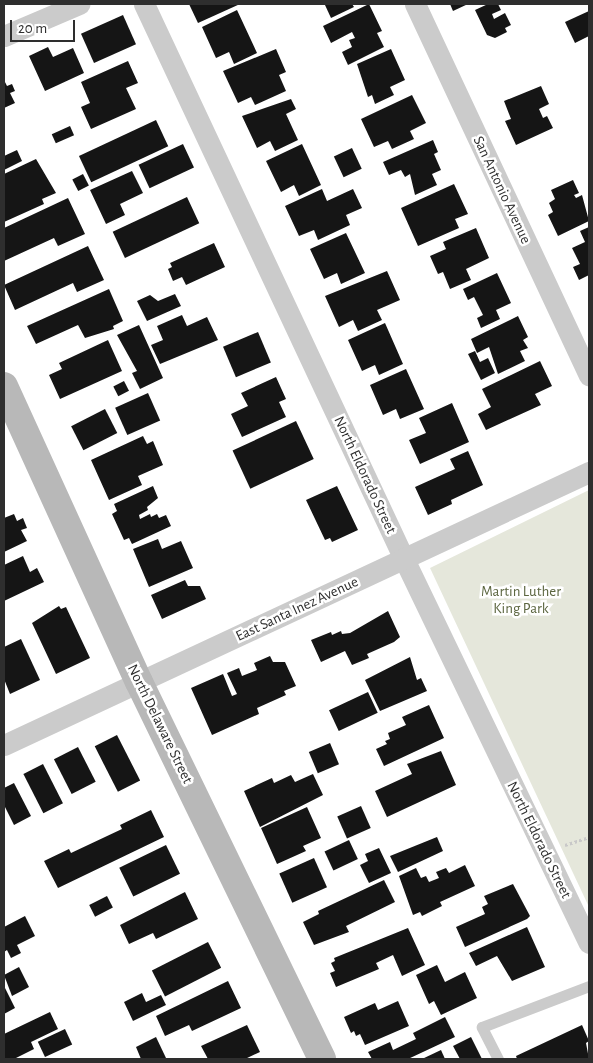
<!DOCTYPE html>
<style>
body{margin:0}
#map{position:relative;width:593px;height:1063px;overflow:hidden;background:#fff;font-family:"Alegreya Sans",sans-serif}
div>[style]{position:absolute}
[style*='--x']{left:calc(var(--x)*1px);top:calc(var(--y)*1px);width:calc(var(--w)*1px);rotate:calc(var(--a)*1deg)}
.green>*{inset:0;background:#e5e7db}
.building>*{inset:0;background:#151515;transform-origin:0 0}
.path>*{height:3px;margin-top:-1.5px;transform-origin:0;background:repeating-linear-gradient(90deg,#c8c8c8 0 2.5px,transparent 0 5px)}
.service>*{height:11px;margin:-5.5px;padding:0 5.5px;transform-origin:5.5px;border-radius:5.5px;background:#cbcbcb}
.minor>*{height:21px;margin:-10.5px;padding:0 10.5px;transform-origin:10.5px;border-radius:10.5px;background:#cbcbcb}
.secondary>*{height:28px;margin:-14px;padding:0 14px;transform-origin:14px;border-radius:14px;background:#b8b8b8}
span{translate:-50% -50%;white-space:nowrap;text-align:center;line-height:1.15;-webkit-text-stroke:5px #fff;paint-order:stroke}
.street-label{font-size:15px;color:#2e2e2e}
.park-label{font-size:15px;color:#5c6640}
.frame{position:absolute;inset:0;border:5px solid #2e2e2e;pointer-events:none}
.scale{position:absolute;left:10px;top:20px;width:65px;height:22px;box-sizing:border-box;border:2px solid #2e2e2e;border-top:0;padding-left:6px;font-size:15px;line-height:18px;white-space:nowrap;color:#2e2e2e;-webkit-text-stroke:4px #fff;paint-order:stroke}
</style>
<div id="map">
<div class="green">
<i style="clip-path:polygon(589px 490px,589px 907px,430px 568px)"></i>
</div>
<div class="building">
<i style="clip-path:polygon(189px 4px,240px 4px,198px 23px)"></i>
<i style="clip-path:polygon(327px 4px,352px 4px,354px 7px,331px 18px,325px 5px)"></i>
<i style="clip-path:polygon(369px 4px,382px 31px,377px 33px,384px 47px,348px 65px,342px 52px,352px 47px,349px 40px,355px 38px,352px 32px,331px 43px,323px 26px)"></i>
<i style="clip-path:polygon(450px 4px,468px 4px,453px 11px)"></i>
<i style="clip-path:polygon(488px 4px,498px 4px,501px 10px,492px 14px,494px 19px,505px 13px,511px 25px,505px 28px,507px 32px,495px 38px,487px 35px,475px 10px)"></i>
<i style="clip-path:polygon(237px 10px,257px 53px,234px 64px,229px 52px,216px 58px,202px 27px)"></i>
<i style="clip-path:polygon(589px 11px,589px 36px,575px 43px,565px 22px)"></i>
<i style="left:123px;top:15px;width:32px;height:46px;rotate:66deg"></i>
<i style="clip-path:polygon(48px 47px,53px 57px,73px 48px,84px 73px,45px 91px,29px 56px)"></i>
<i style="clip-path:polygon(276px 49px,286px 72px,279px 75px,286px 91px,255px 105px,251px 97px,238px 103px,223px 71px)"></i>
<i style="clip-path:polygon(391px 49px,405px 80px,390px 87px,394px 95px,375px 104px,372px 95px,368px 97px,357px 64px)"></i>
<i style="clip-path:polygon(128px 61px,138px 83px,126px 88px,136px 109px,91px 129px,81px 107px,90px 103px,81px 82px)"></i>
<i style="clip-path:polygon(4px 80px,7px 86px,12px 84px,15px 91px,10px 93px,15px 103px,4px 108px)"></i>
<i style="clip-path:polygon(541px 86px,549px 104px,539px 109px,543px 118px,547px 116px,553px 128px,516px 145px,505px 121px,511px 119px,504px 101px)"></i>
<i style="clip-path:polygon(412px 95px,426px 123px,410px 131px,414px 139px,392px 149px,388px 141px,374px 147px,361px 119px)"></i>
<i style="clip-path:polygon(291px 99px,296px 109px,286px 114px,298px 140px,275px 151px,270px 141px,257px 148px,242px 116px)"></i>
<i style="left:156px;top:120px;width:29px;height:85px;rotate:65deg"></i>
<i style="left:70px;top:126px;width:10px;height:20px;rotate:66deg"></i>
<i style="clip-path:polygon(433px 140px,438px 152px,434px 154px,441px 170px,432px 174px,437px 185px,415px 195px,410px 174px,405px 177px,401px 170px,389px 175px,383px 162px)"></i>
<i style="left:183px;top:144px;width:26px;height:49px;rotate:65deg"></i>
<i style="clip-path:polygon(302px 144px,321px 185px,299px 196px,294px 185px,281px 192px,266px 161px)"></i>
<i style="left:352px;top:148px;width:23px;height:20px;rotate:65deg"></i>
<i style="clip-path:polygon(17px 150px,22px 161px,4px 170px,4px 156px)"></i>
<i style="clip-path:polygon(36px 159px,56px 193px,42px 199px,44px 204px,4px 222px,4px 174px)"></i>
<i style="clip-path:polygon(132px 171px,143px 193px,120px 204px,125px 215px,106px 224px,90px 190px)"></i>
<i style="left:83px;top:174px;width:13px;height:12px;rotate:63deg"></i>
<i style="clip-path:polygon(573px 180px,579px 193px,574px 195px,576px 198px,582px 195px,589px 221px,558px 236px,548px 215px,553px 212px,549px 203px,555px 199px,551px 190px)"></i>
<i style="clip-path:polygon(454px 184px,468px 214px,455px 219px,459px 228px,418px 246px,401px 208px)"></i>
<i style="clip-path:polygon(322px 189px,327px 201px,353px 189px,362px 208px,346px 215px,350px 225px,318px 240px,314px 230px,299px 236px,285px 206px)"></i>
<i style="left:187px;top:197px;width:29px;height:82px;rotate:65deg"></i>
<i style="clip-path:polygon(68px 198px,85px 234px,58px 246px,54px 238px,4px 261px,4px 228px)"></i>
<i style="clip-path:polygon(589px 227px,589px 275px,579px 280px,573px 267px,580px 264px,572px 248px,585px 242px,580px 231px)"></i>
<i style="clip-path:polygon(476px 228px,489px 258px,466px 269px,471px 280px,450px 289px,443px 272px,438px 274px,430px 256px,446px 249px,443px 242px)"></i>
<i style="clip-path:polygon(346px 233px,365px 273px,341px 284px,337px 273px,324px 279px,310px 249px)"></i>
<i style="clip-path:polygon(214px 243px,225px 267px,186px 285px,182px 277px,173px 281px,168px 269px,172px 267px,170px 263px)"></i>
<i style="clip-path:polygon(88px 246px,104px 280px,77px 292px,73px 283px,15px 310px,4px 285px)"></i>
<i style="clip-path:polygon(387px 271px,400px 300px,377px 310px,382px 320px,358px 331px,353px 320px,339px 327px,325px 296px)"></i>
<i style="clip-path:polygon(497px 273px,511px 303px,496px 310px,500px 319px,481px 328px,477px 318px,483px 315px,474px 297px,468px 300px,463px 289px)"></i>
<i style="clip-path:polygon(109px 289px,123px 321px,113px 326px,114px 329px,85px 338px,78px 325px,36px 344px,27px 326px)"></i>
<i style="clip-path:polygon(175px 294px,181px 306px,147px 321px,137px 301px,150px 295px,158px 301px)"></i>
<i style="clip-path:polygon(182px 315px,187px 326px,207px 317px,218px 340px,160px 364px,151px 345px,163px 340px,157px 326px)"></i>
<i style="clip-path:polygon(518px 316px,528px 337px,523px 340px,528px 348px,520px 351px,525px 361px,498px 374px,489px 347px,477px 353px,471px 339px)"></i>
<i style="clip-path:polygon(385px 323px,403px 364px,379px 375px,375px 365px,362px 371px,348px 340px)"></i>
<i style="clip-path:polygon(139px 325px,163px 378px,140px 389px,132px 373px,137px 371px,117px 335px)"></i>
<i style="left:258px;top:332px;width:33px;height:38px;rotate:67deg"></i>
<i style="clip-path:polygon(108px 340px,122px 371px,60px 399px,49px 375px,62px 369px,59px 363px)"></i>
<i style="clip-path:polygon(475px 351px,480px 362px,488px 358px,495px 373px,481px 380px,468px 354px)"></i>
<i style="clip-path:polygon(540px 361px,552px 386px,535px 394px,541px 405px,486px 430px,478px 414px,491px 407px,482px 389px)"></i>
<i style="clip-path:polygon(406px 369px,424px 409px,400px 419px,396px 409px,383px 415px,370px 385px)"></i>
<i style="clip-path:polygon(276px 377px,286px 399px,279px 402px,286px 417px,242px 437px,231px 414px,248px 406px,241px 393px)"></i>
<i style="left:124px;top:381px;width:11px;height:12px;rotate:63deg"></i>
<i style="left:148px;top:393px;width:30px;height:36px;rotate:66deg"></i>
<i style="clip-path:polygon(452px 403px,469px 442px,420px 464px,409px 440px,426px 433px,419px 418px)"></i>
<i style="left:105px;top:409px;width:27px;height:38px;rotate:63deg"></i>
<i style="left:296px;top:421px;width:42px;height:70px;rotate:65deg"></i>
<i style="clip-path:polygon(143px 436px,147px 444px,153px 441px,163px 465px,138px 476px,142px 485px,109px 500px,91px 460px)"></i>
<i style="clip-path:polygon(468px 451px,483px 485px,451px 500px,452px 504px,428px 515px,415px 487px,455px 469px,450px 459px)"></i>
<i style="clip-path:polygon(153px 486px,158px 498px,147px 507px,148px 510px,139px 515px,140px 519px,150px 514px,151px 517px,157px 514px,159px 518px,166px 515px,171px 526px,132px 544px,129px 538px,124px 540px,112px 514px,117px 511px,114px 504px)"></i>
<i style="clip-path:polygon(337px 486px,358px 530px,332px 542px,330px 538px,325px 540px,306px 500px)"></i>
<i style="clip-path:polygon(14px 514px,17px 521px,23px 518px,27px 528px,21px 530px,27px 541px,4px 552px,4px 518px)"></i>
<i style="clip-path:polygon(158px 539px,162px 549px,181px 541px,193px 568px,149px 587px,133px 549px)"></i>
<i style="clip-path:polygon(23px 556px,30px 572px,37px 568px,44px 582px,4px 601px,4px 565px)"></i>
<i style="clip-path:polygon(185px 580px,188px 586px,200px 586px,206px 599px,162px 619px,151px 595px)"></i>
<i style="clip-path:polygon(59px 606px,61px 609px,66px 607px,90px 658px,56px 674px,32px 623px)"></i>
<i style="clip-path:polygon(388px 611px,400px 637px,394px 642px,367px 654px,369px 658px,352px 665px,345px 651px,321px 662px,311px 640px,331px 632px,332px 635px,341px 631px,342px 634px,350px 633px)"></i>
<i style="clip-path:polygon(21px 639px,40px 680px,10px 694px,4px 679px,4px 647px)"></i>
<i style="clip-path:polygon(270px 656px,273px 662px,285px 662px,296px 686px,284px 691px,286px 695px,257px 708px,259px 714px,212px 735px,191px 688px,223px 674px,232px 696px,237px 694px,227px 673px,239px 668px,242px 676px,257px 670px,254px 663px)"></i>
<i style="clip-path:polygon(410px 657px,417px 680px,421px 678px,427px 691px,380px 711px,365px 680px)"></i>
<i style="left:368px;top:692px;width:23px;height:43px;rotate:65deg"></i>
<i style="clip-path:polygon(429px 705px,444px 738px,384px 766px,376px 749px,387px 744px,385px 741px,390px 739px,388px 733px,406px 725px,402px 717px)"></i>
<i style="left:117px;top:735px;width:51px;height:25px;rotate:63deg"></i>
<i style="left:330px;top:743px;width:23px;height:23px;rotate:67deg"></i>
<i style="left:78px;top:747px;width:39px;height:27px;rotate:63deg"></i>
<i style="clip-path:polygon(441px 751px,456px 785px,387px 817px,375px 791px,412px 774px,407px 764px)"></i>
<i style="left:43px;top:764px;width:44px;height:22px;rotate:63deg"></i>
<i style="clip-path:polygon(313px 774px,323px 795px,260px 827px,244px 791px,272px 778px,274px 783px,291px 775px,295px 782px)"></i>
<i style="clip-path:polygon(14px 783px,31px 816px,14px 825px,4px 805px,4px 788px)"></i>
<i style="left:361px;top:806px;width:24px;height:26px;rotate:66deg"></i>
<i style="clip-path:polygon(307px 807px,321px 838px,303px 846px,306px 851px,277px 864px,261px 828px)"></i>
<i style="clip-path:polygon(151px 810px,164px 837px,58px 888px,44px 861px,69px 849px,71px 853px,122px 829px,120px 825px)"></i>
<i style="clip-path:polygon(437px 837px,443px 851px,398px 872px,390px 856px)"></i>
<i style="left:349px;top:840px;width:21px;height:27px;rotate:65deg"></i>
<i style="left:166px;top:845px;width:32px;height:52px;rotate:64deg"></i>
<i style="clip-path:polygon(379px 848px,391px 873px,369px 883px,360px 865px,368px 861px,365px 854px)"></i>
<i style="left:314px;top:858px;width:32px;height:38px;rotate:66deg"></i>
<i style="clip-path:polygon(465px 865px,475px 886px,440px 902px,442px 906px,422px 916px,420px 912px,413px 915px,399px 876px,416px 868px,421px 878px,426px 876px,429px 882px,439px 878px,436px 872px,446px 868px,449px 873px)"></i>
<i style="clip-path:polygon(384px 880px,395px 902px,346px 926px,349px 932px,314px 945px,303px 922px,319px 914px,318px 911px)"></i>
<i style="clip-path:polygon(513px 884px,530px 916px,527px 919px,465px 947px,456px 927px,485px 914px,482px 907px,488px 904px,484px 896px)"></i>
<i style="clip-path:polygon(185px 892px,198px 919px,156px 939px,153px 933px,129px 944px,120px 925px)"></i>
<i style="left:107px;top:896px;width:13px;height:20px;rotate:63deg"></i>
<i style="clip-path:polygon(25px 916px,35px 936px,17px 945px,21px 953px,11px 958px,7px 950px,4px 952px,4px 927px)"></i>
<i style="clip-path:polygon(527px 927px,545px 967px,512px 981px,497px 956px,476px 966px,469px 953px)"></i>
<i style="clip-path:polygon(408px 928px,425px 965px,402px 976px,393px 955px,376px 963px,379px 969px,336px 987px,330px 973px,335px 971px,331px 963px,335px 961px,334px 958px)"></i>
<i style="left:208px;top:942px;width:29px;height:63px;rotate:63deg"></i>
<i style="clip-path:polygon(437px 965px,445px 982px,465px 972px,477px 998px,441px 1015px,434px 1001px,429px 1004px,416px 975px)"></i>
<i style="clip-path:polygon(19px 967px,29px 987px,12px 996px,4px 975px)"></i>
<i style="clip-path:polygon(228px 981px,241px 1008px,192px 1031px,189px 1025px,165px 1036px,156px 1016px)"></i>
<i style="clip-path:polygon(4px 986px,15px 1008px,4px 1014px)"></i>
<i style="clip-path:polygon(142px 993px,146px 1002px,161px 995px,166px 1005px,133px 1021px,124px 1002px)"></i>
<i style="clip-path:polygon(398px 1001px,409px 1026px,365px 1045px,360px 1034px,356px 1036px,354px 1031px,351px 1033px,344px 1017px,375px 1003px,378px 1010px)"></i>
<i style="clip-path:polygon(50px 1012px,58px 1029px,31px 1042px,34px 1049px,14px 1059px,4px 1059px,4px 1034px)"></i>
<i style="clip-path:polygon(445px 1017px,455px 1037px,408px 1059px,372px 1059px,368px 1052px,390px 1042px,393px 1050px,416px 1039px,413px 1033px)"></i>
<i style="clip-path:polygon(247px 1025px,260px 1052px,245px 1059px,208px 1059px,201px 1046px)"></i>
<i style="clip-path:polygon(582px 1025px,589px 1041px,586px 1043px,589px 1059px,517px 1059px,516px 1056px)"></i>
<i style="left:65px;top:1029px;width:17px;height:30px;rotate:65deg"></i>
<i style="clip-path:polygon(156px 1037px,166px 1058px,141px 1059px,136px 1047px)"></i>
<i style="clip-path:polygon(471px 1037px,482px 1059px,460px 1059px,453px 1046px)"></i>
<i style="clip-path:polygon(441px 1050px,445px 1059px,422px 1059px)"></i>
</div>
<div class="path">
<i style="--x:565;--y:845;--w:25;--a:-18"></i>
</div>
<div class="service">
<i style="--x:498;--y:1059;--w:36;--a:-117"></i>
<i style="--x:482;--y:1027;--w:115;--a:-21"></i>
</div>
<div class="minor">
<i style="--x:144;--y:4;--w:613;--a:64.9"></i>
<i style="--x:404;--y:559;--w:426;--a:64.3"></i>
<i style="--x:415;--y:4;--w:410;--a:64.9"></i>
<i style="--x:4;--y:36;--w:82;--a:-23.1"></i>
<i style="--x:4;--y:745;--w:646;--a:-25.02"></i>
</div>
<div class="secondary">
<i style="--x:4;--y:386;--w:325;--a:65.5"></i>
<i style="--x:139;--y:682;--w:419;--a:64.1"></i>
</div>
<div class="street-label">
<span style="left:502px;top:190px;rotate:65deg">San Antonio Avenue</span>
<span style="left:365px;top:475px;rotate:65deg">North Eldorado Street</span>
<span style="left:297px;top:609px;rotate:-25deg">East Santa Inez Avenue</span>
<span style="left:160px;top:724px;rotate:64deg">North Delaware Street</span>
<span style="left:539px;top:840px;rotate:64deg">North Eldorado Street</span>
</div>
<div class="park-label">
<span style="left:521px;top:600px">Martin Luther<br>King Park</span>
</div>
<div class="frame"></div>
<div class="scale">20 m</div>
</div>
